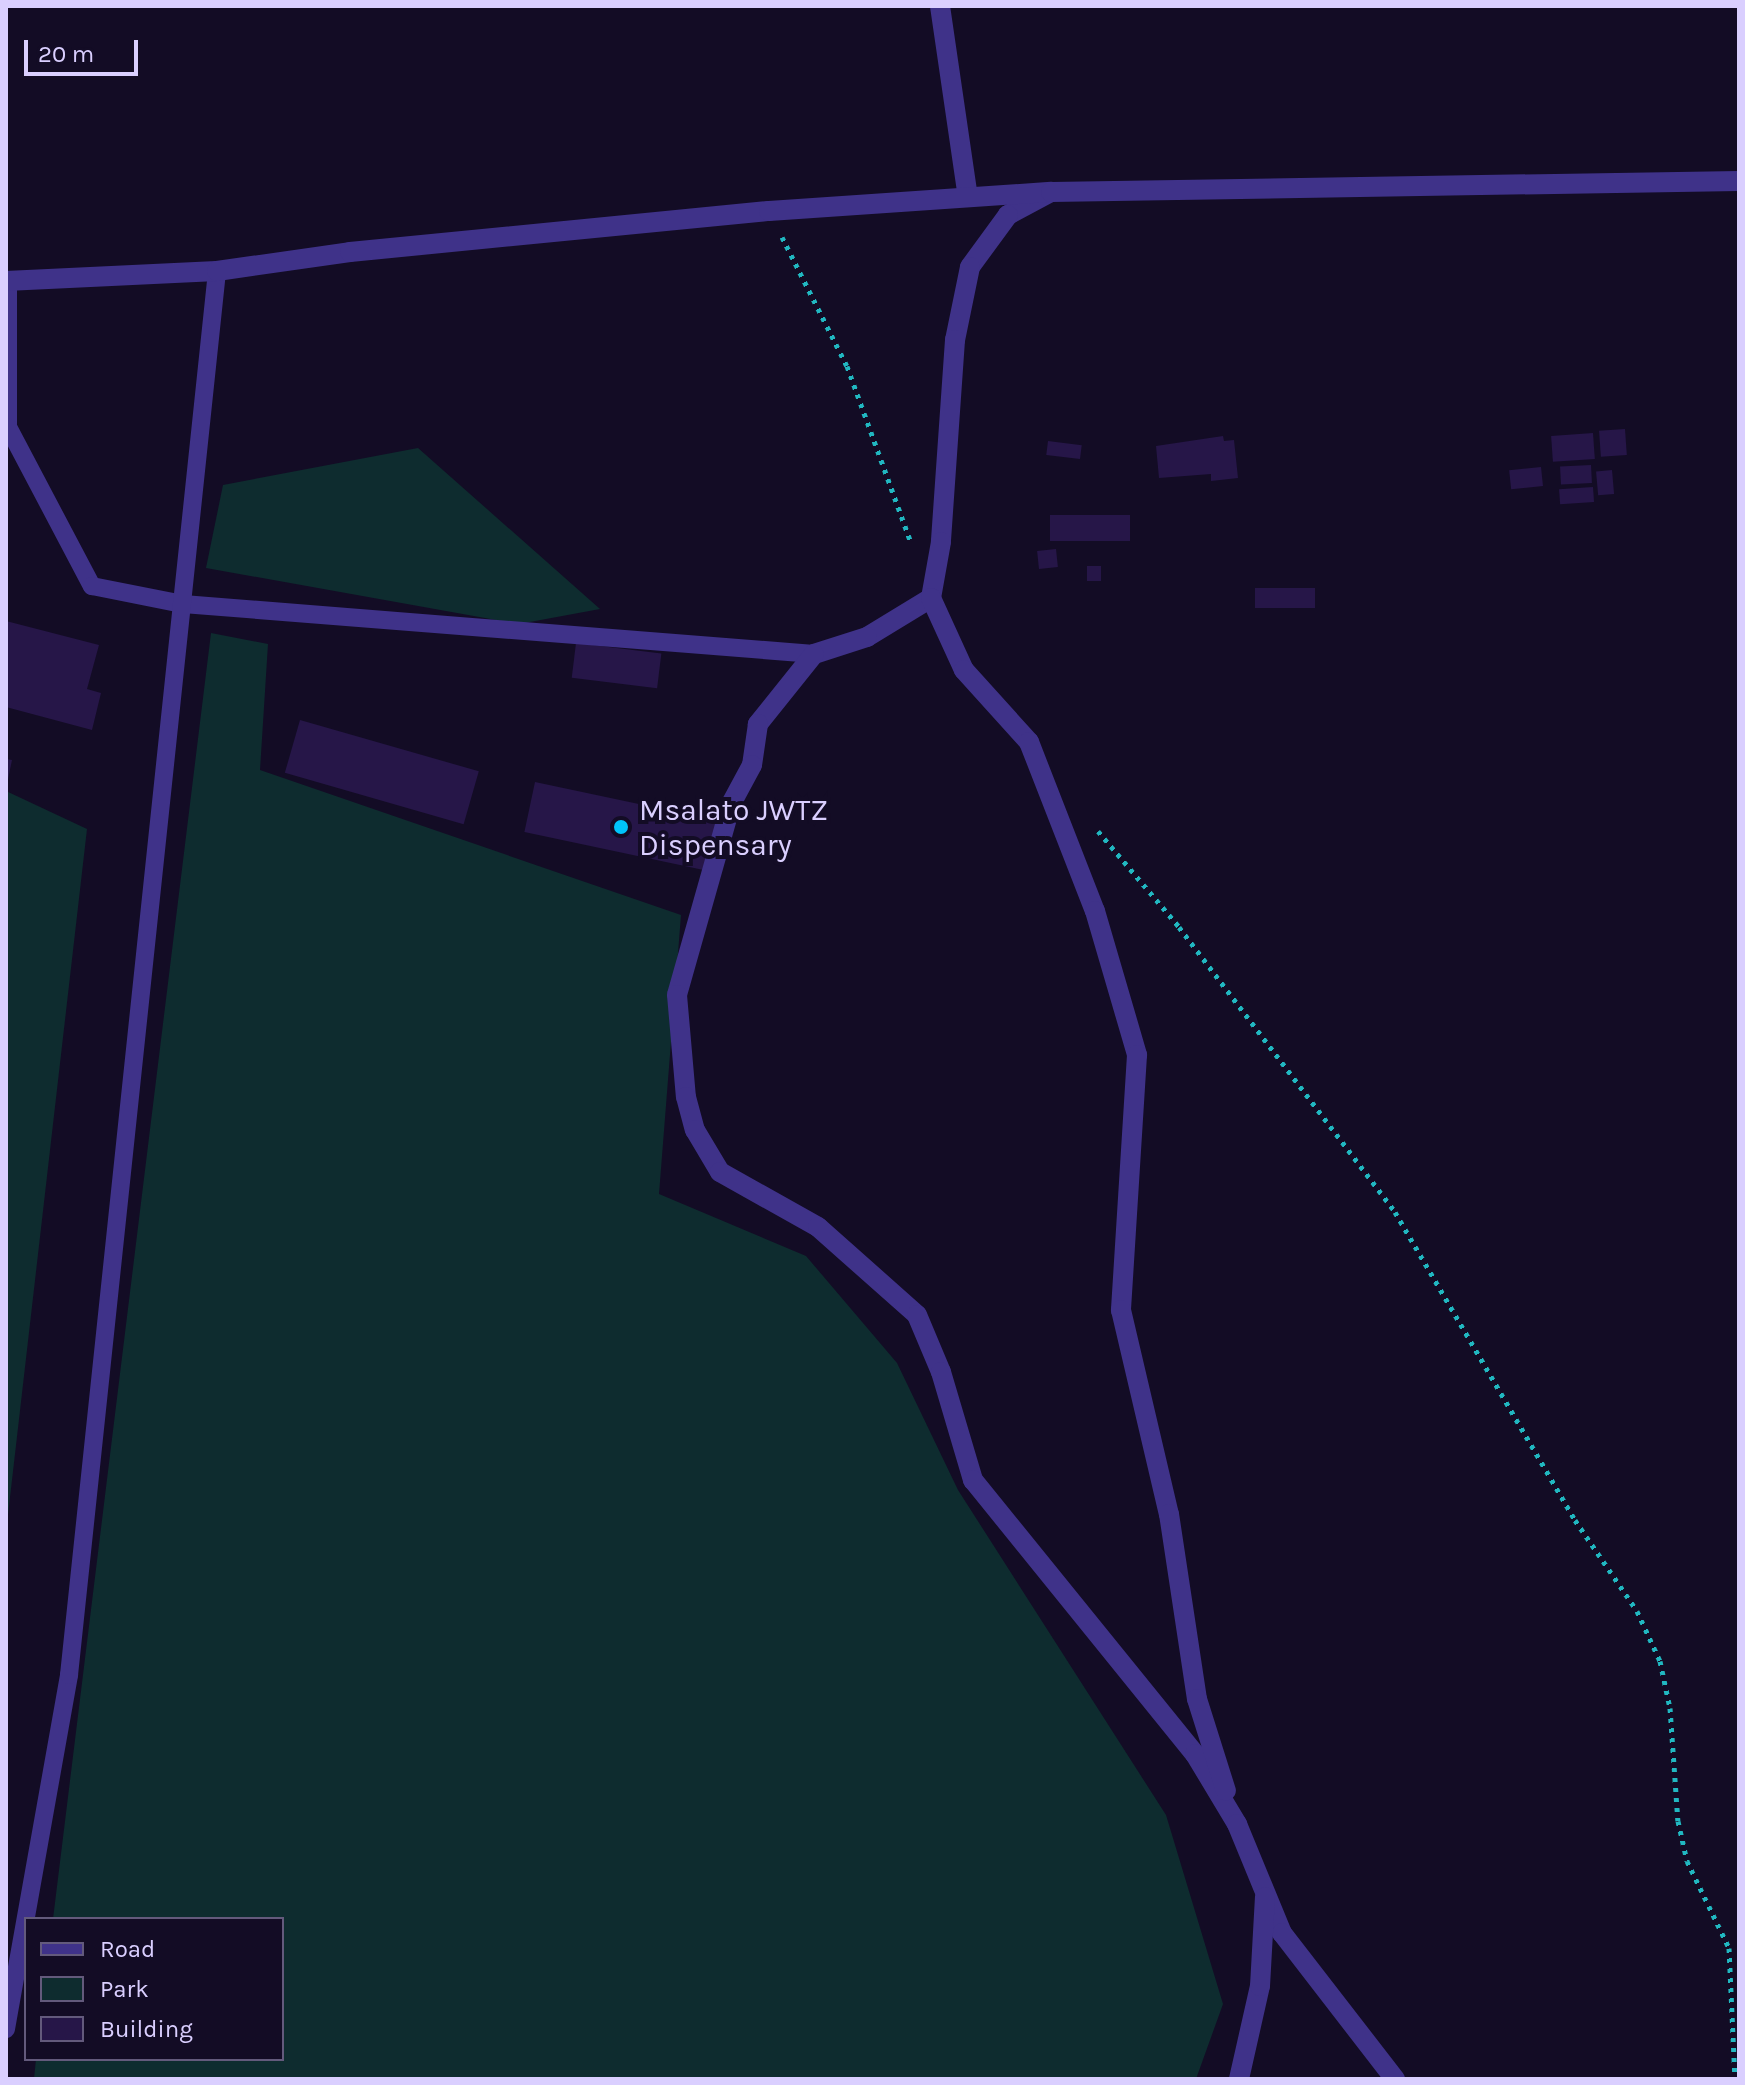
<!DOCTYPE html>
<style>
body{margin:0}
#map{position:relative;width:1745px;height:2085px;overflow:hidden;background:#130c25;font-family:Karla,sans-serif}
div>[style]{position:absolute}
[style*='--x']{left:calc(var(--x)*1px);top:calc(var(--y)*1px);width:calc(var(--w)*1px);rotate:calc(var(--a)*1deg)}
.green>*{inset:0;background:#0e2c2f}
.building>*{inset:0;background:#261648;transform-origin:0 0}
.path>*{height:5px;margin-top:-2.5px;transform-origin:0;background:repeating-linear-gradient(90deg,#21b8c1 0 4px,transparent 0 10px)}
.lane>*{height:18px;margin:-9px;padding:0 9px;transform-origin:9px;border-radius:9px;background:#3f3289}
.street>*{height:20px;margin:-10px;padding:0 10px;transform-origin:10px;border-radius:10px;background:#3f3289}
.dots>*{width:22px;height:22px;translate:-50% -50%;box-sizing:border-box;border:4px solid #130c25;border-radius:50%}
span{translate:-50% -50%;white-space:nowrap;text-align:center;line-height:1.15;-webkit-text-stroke:8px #130c25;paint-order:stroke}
.poi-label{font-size:30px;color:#dacfff}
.left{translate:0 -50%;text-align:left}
.frame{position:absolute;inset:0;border:8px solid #dacfff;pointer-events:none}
.legend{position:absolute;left:24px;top:1917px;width:260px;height:144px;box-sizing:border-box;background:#130c25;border:2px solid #635a7c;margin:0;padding:10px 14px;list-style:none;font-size:24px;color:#dacfff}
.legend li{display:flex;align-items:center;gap:16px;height:40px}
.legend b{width:40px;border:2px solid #635a7c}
.scale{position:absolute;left:24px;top:40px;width:114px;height:36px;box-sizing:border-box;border:4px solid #dacfff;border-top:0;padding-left:10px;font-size:24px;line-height:28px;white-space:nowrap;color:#dacfff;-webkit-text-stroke:6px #130c25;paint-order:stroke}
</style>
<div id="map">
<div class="green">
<i style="clip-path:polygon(418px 448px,600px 609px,519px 624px,206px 568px,223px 485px)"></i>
<i style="clip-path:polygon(211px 633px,268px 644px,260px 770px,681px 915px,659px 1194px,806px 1256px,897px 1363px,958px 1490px,1166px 1815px,1223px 2004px,1196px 2079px,34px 2079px,36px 2059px,282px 2059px,282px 1919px,53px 1919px)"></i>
<i style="clip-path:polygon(6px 791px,87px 829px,6px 1532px)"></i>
</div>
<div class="building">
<i style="left:1625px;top:429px;width:26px;height:26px;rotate:86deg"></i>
<i style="left:1593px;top:433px;width:26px;height:42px;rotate:86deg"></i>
<i style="clip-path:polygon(1223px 436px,1224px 441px,1234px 440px,1238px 478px,1211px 481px,1211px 474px,1159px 478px,1156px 446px)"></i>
<i style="left:1048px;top:441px;width:34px;height:14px;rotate:7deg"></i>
<i style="left:1591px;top:465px;width:18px;height:31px;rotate:87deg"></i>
<i style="left:1541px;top:467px;width:19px;height:32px;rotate:84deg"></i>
<i style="left:1612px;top:470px;width:24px;height:16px;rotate:85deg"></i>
<i style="left:1593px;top:487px;width:15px;height:34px;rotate:86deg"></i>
<i style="left:1130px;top:515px;width:26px;height:80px;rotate:90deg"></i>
<i style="left:1056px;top:549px;width:18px;height:19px;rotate:84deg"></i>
<i style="left:1087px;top:566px;width:14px;height:15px"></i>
<i style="left:1315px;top:588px;width:20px;height:60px;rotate:90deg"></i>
<i style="clip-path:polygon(6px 621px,99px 645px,87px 689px,101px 693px,92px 730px,6px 707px)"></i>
<i style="left:576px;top:643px;width:86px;height:35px;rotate:7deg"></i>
<i style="left:300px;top:720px;width:186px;height:55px;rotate:16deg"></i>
<i style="clip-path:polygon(6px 759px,12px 760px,7px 784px,6px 783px)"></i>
<i style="left:535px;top:782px;width:188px;height:51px;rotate:12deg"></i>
</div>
<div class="path">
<i style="--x:782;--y:237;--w:144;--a:63.3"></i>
<i style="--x:847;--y:366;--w:185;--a:70.1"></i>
<i style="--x:1098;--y:831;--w:126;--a:49.8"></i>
<i style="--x:1179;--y:927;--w:358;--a:52.8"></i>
<i style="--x:1395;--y:1212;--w:357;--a:59.7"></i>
<i style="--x:1575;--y:1520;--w:110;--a:55.7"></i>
<i style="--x:1637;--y:1611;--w:55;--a:65.3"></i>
<i style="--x:1660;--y:1661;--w:48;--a:78"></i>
<i style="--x:1670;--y:1708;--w:113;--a:86"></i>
<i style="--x:1678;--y:1821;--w:41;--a:77.3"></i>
<i style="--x:1687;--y:1861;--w:97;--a:64.2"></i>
<i style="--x:1729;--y:1948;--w:131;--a:87.4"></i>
</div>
<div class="lane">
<i style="--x:8;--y:281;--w:146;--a:90"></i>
<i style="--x:8;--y:427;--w:180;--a:62.2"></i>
<i style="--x:92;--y:586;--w:93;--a:11.2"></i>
<i style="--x:183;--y:604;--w:633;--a:4.53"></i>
<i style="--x:6;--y:2029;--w:360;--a:-79.9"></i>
<i style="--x:69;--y:1675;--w:1412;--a:-83.98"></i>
</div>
<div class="street">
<i style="--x:940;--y:6;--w:193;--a:81.7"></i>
<i style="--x:1051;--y:192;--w:49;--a:151.9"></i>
<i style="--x:1008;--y:215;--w:64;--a:126.2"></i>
<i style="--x:970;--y:267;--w:75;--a:101.6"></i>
<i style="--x:955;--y:340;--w:202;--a:94"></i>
<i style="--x:941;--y:542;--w:57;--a:100.1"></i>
<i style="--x:931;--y:598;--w:75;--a:148.6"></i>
<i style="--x:867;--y:637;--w:56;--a:162.2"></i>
<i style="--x:814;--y:654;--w:90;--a:128.7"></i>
<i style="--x:758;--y:724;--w:41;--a:98.3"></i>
<i style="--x:752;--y:765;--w:44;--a:118.3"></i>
<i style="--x:731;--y:804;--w:198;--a:105.8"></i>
<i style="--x:677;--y:995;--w:102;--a:85"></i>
<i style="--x:686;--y:1097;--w:34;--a:75"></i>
<i style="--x:695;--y:1130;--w:49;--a:59.2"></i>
<i style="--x:720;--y:1172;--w:112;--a:29.3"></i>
<i style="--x:818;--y:1227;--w:132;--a:41.6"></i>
<i style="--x:917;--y:1315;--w:62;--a:67.2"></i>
<i style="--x:941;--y:1372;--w:113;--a:73.5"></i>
<i style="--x:973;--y:1480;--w:353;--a:51"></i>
<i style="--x:1195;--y:1754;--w:82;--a:59"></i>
<i style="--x:1237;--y:1824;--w:118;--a:67.6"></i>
<i style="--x:1282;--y:1933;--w:185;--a:52.3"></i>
<i style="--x:6;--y:281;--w:211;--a:-2.7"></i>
<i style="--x:217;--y:271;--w:134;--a:-8.1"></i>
<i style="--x:350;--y:252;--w:421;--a:-5.6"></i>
<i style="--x:769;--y:211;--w:283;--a:-3.9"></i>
<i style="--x:1051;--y:192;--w:688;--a:-0.92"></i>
<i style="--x:931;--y:598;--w:79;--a:65.4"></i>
<i style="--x:964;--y:670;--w:97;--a:47.9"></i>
<i style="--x:1029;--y:742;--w:181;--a:68.7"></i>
<i style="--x:1095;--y:911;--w:150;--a:73.7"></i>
<i style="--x:1137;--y:1055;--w:256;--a:93.6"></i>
<i style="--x:1121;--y:1310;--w:210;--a:76.8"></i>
<i style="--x:1169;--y:1514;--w:187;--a:81.4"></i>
<i style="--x:1197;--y:1699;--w:96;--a:72.5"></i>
<i style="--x:1239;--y:2079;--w:95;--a:-77.3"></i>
<i style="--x:1260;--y:1986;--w:89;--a:-86.8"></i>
</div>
<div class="dots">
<i style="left:621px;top:827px;background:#00c4fa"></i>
</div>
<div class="poi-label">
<span class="left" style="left:639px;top:827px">Msalato JWTZ<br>Dispensary</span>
</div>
<div class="frame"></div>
<ul class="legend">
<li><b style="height:10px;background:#3f3289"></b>Road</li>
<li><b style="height:22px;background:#0e2c2f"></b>Park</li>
<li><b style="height:22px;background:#261648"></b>Building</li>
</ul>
<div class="scale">20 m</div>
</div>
